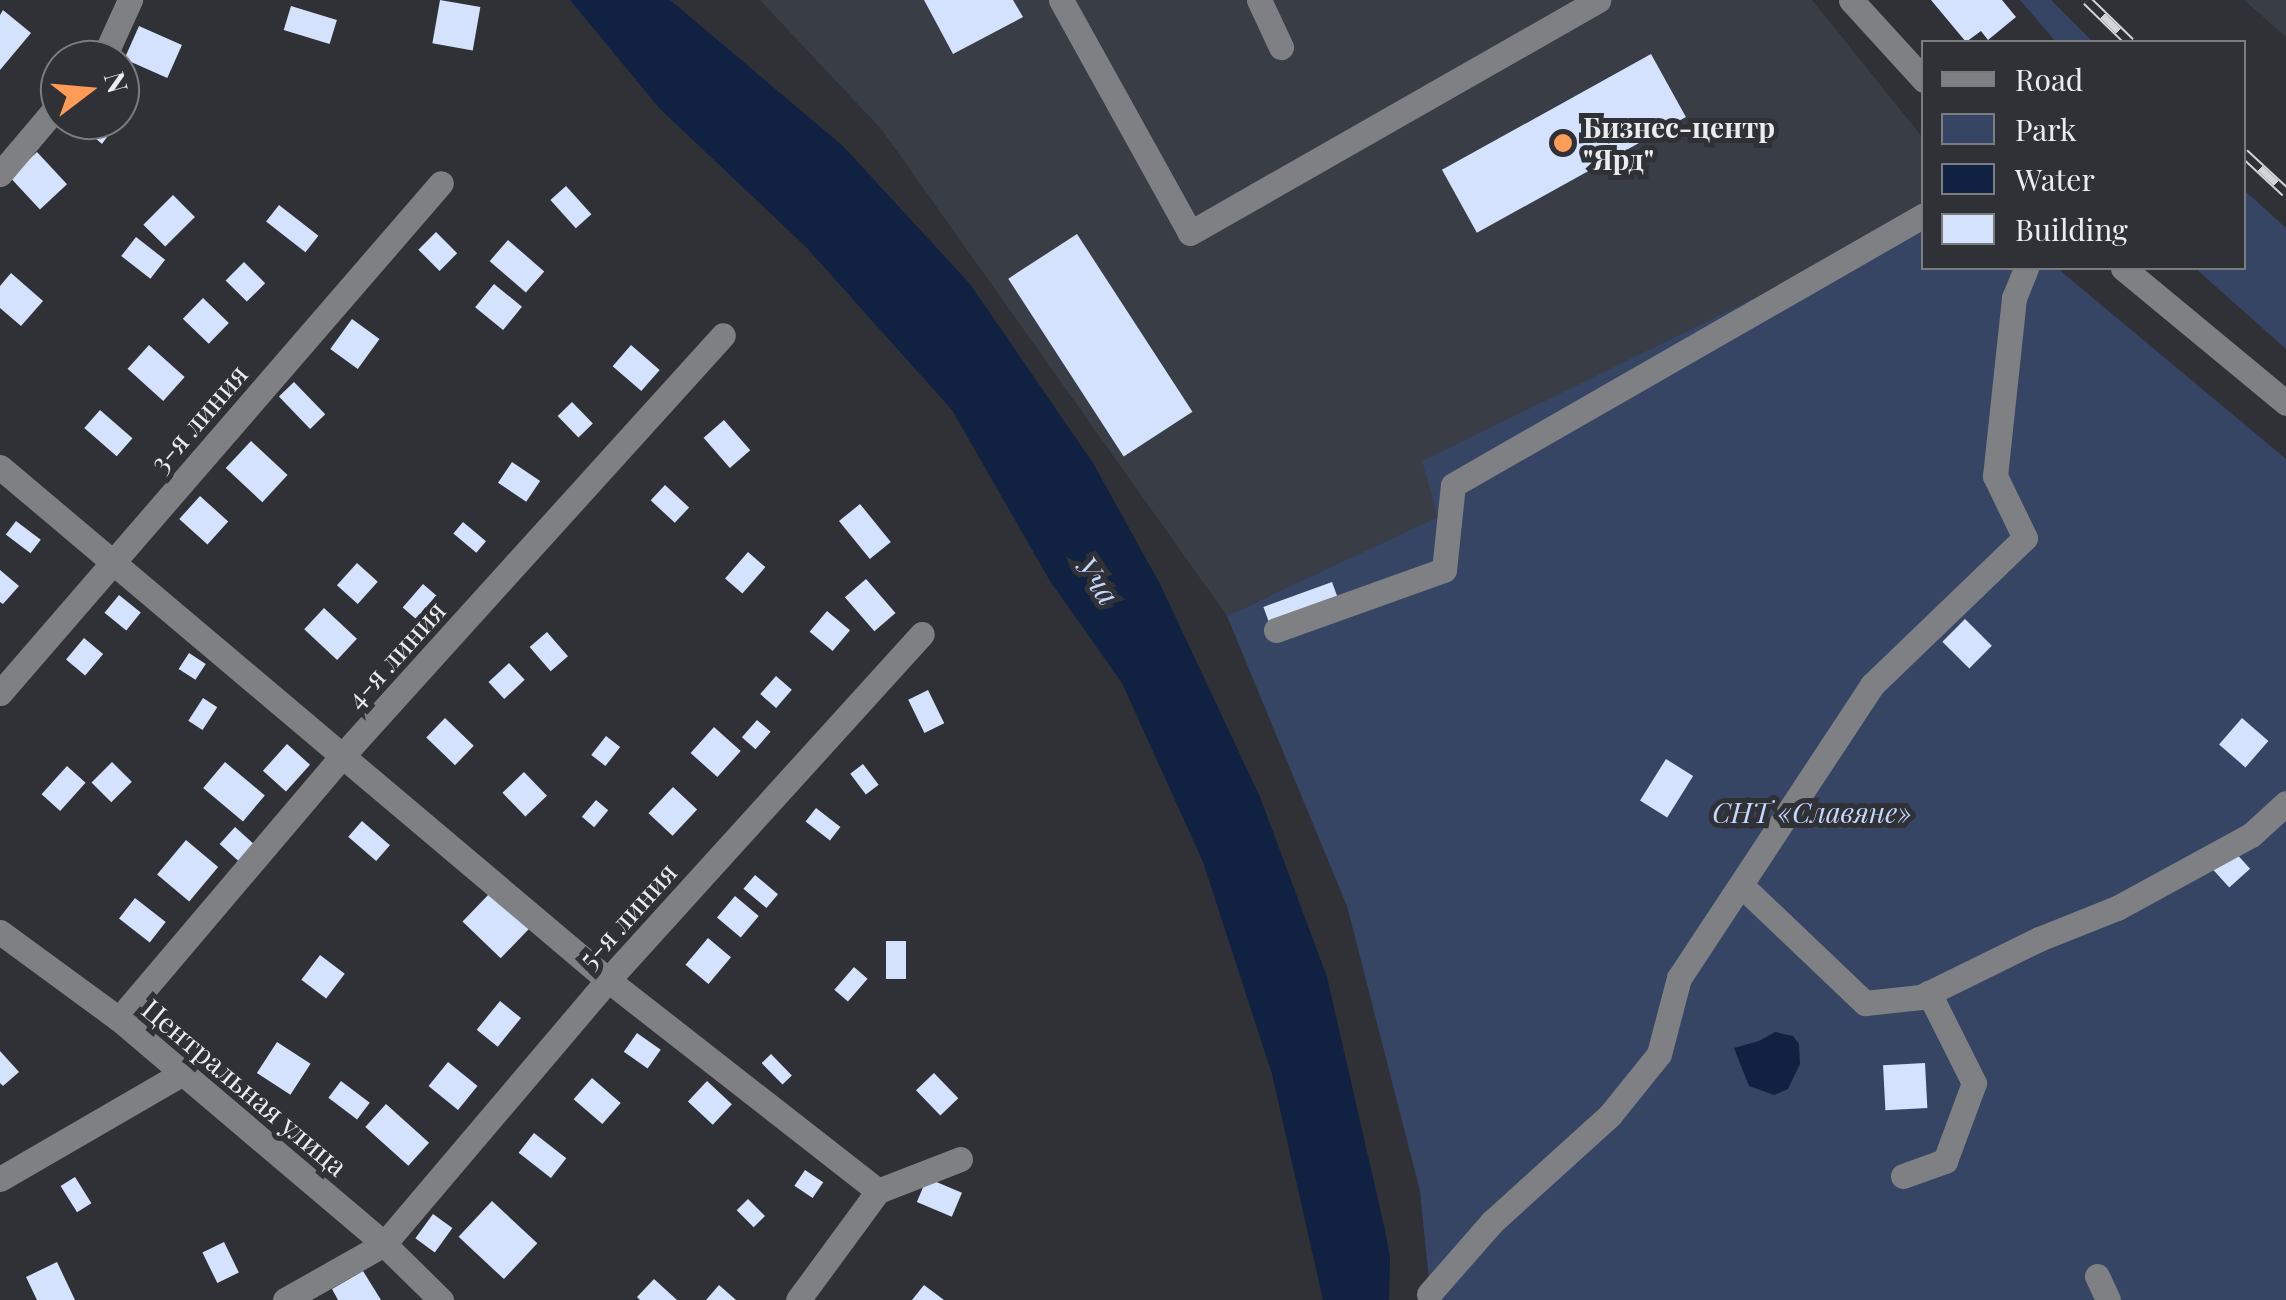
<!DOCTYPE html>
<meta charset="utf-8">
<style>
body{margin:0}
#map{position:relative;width:2286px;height:1300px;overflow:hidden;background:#2f3136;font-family:"Playfair Display",serif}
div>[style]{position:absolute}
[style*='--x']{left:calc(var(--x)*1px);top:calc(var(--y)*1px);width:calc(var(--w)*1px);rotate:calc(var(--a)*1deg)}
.built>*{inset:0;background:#383d46}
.green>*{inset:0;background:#364564}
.water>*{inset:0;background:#112141}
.building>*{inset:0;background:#d4e2fd;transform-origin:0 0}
.minor>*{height:25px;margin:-12.5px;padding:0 12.5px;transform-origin:12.5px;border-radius:12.5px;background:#7f8083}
.rail>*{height:11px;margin-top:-5.5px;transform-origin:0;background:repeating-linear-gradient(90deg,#2f3136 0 22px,#d2d4d7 0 44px);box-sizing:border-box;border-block:2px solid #d2d4d7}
.dots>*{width:28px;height:28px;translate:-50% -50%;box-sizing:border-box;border:5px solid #2f3136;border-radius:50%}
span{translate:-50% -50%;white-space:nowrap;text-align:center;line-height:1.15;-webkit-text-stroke:10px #2f3136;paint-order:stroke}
.poi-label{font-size:28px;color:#eaecef;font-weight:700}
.left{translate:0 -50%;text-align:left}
.street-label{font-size:28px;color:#eaecef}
.park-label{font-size:28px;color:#c5d8ff;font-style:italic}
.water-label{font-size:30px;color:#c3d6fc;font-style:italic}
.legend{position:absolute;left:1921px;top:40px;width:325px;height:230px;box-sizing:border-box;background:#2f3136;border:2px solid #7a7c80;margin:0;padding:12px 18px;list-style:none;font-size:30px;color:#eaecef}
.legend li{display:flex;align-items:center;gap:20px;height:50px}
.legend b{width:50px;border:2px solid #7a7c80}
.north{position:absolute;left:40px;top:40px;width:100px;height:100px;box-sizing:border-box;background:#2f3136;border:2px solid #7a7c80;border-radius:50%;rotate:74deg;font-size:28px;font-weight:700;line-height:40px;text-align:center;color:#eaecef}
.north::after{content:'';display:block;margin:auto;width:35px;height:45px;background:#fe9c57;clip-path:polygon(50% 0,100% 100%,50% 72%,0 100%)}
</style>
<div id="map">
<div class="built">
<i style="clip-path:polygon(760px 0,1812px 0,1923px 138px,1923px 215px,1423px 461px,1439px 517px,1227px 616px,882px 130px)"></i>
<i style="clip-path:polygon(2244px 0,2286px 0,2286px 37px)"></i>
</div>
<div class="green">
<i style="clip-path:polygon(2020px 0,2051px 0,2093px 42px,2056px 42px)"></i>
<i style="clip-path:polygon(2244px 190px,2286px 228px,2286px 349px,2195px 268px,2244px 268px)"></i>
<i style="clip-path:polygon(1923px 215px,1924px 268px,2057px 268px,2286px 459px,2286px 1300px,1431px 1300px,1420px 1191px,1347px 906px,1227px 616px,1438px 517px,1422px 461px)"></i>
</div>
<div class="water">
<i style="clip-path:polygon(570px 0,670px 0,843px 146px,970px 284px,1093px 463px,1160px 584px,1260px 797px,1327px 977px,1385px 1230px,1390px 1257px,1389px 1300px,1323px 1300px,1272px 1074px,1203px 862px,1122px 683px,1050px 581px,952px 410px,806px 247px,660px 109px)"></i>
<i style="clip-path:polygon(1775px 1032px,1793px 1036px,1799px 1044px,1800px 1064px,1788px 1089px,1774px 1095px,1749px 1086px,1734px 1048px,1759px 1041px)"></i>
</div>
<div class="building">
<i style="left:440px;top:0;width:41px;height:44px;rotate:10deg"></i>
<i style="clip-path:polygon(924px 0,1013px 0,1023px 17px,953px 54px)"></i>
<i style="clip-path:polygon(1931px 0,2002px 0,2016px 17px,1988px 40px,1981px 31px,1966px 42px)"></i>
<i style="left:291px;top:6px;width:48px;height:25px;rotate:17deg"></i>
<i style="clip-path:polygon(3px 10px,31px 33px,0 70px,0 15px)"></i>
<i style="left:139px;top:26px;width:47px;height:36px;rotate:24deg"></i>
<i style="left:1651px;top:54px;width:72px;height:239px;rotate:61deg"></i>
<i style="clip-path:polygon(74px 120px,119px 120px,102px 144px)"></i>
<i style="left:37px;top:152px;width:44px;height:37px;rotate:47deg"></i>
<i style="left:566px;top:186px;width:38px;height:21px;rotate:48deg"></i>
<i style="left:173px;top:195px;width:31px;height:42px;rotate:45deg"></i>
<i style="left:279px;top:205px;width:50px;height:21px;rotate:38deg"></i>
<i style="left:436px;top:232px;width:30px;height:25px;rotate:45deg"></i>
<i style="left:1077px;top:234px;width:212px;height:82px;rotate:57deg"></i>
<i style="left:136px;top:237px;width:37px;height:24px;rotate:38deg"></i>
<i style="left:508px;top:240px;width:48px;height:28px;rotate:41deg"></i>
<i style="left:244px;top:262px;width:30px;height:26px;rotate:45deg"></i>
<i style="clip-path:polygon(11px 273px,43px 301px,21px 326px,0 308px,0 286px)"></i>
<i style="left:494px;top:284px;width:36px;height:30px;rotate:39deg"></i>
<i style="left:203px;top:298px;width:36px;height:29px;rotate:44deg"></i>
<i style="left:352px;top:319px;width:34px;height:37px;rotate:36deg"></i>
<i style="left:149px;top:345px;width:48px;height:32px;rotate:42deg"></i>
<i style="left:631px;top:345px;width:38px;height:28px;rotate:41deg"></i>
<i style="left:294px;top:382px;width:45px;height:21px;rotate:46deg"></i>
<i style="left:572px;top:402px;width:30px;height:20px;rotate:46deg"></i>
<i style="left:100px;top:410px;width:43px;height:24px;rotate:41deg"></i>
<i style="left:724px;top:420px;width:40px;height:27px;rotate:49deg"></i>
<i style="left:251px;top:441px;width:50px;height:37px;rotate:43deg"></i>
<i style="left:512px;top:462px;width:34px;height:25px;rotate:34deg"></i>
<i style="left:665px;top:485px;width:33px;height:21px;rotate:43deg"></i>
<i style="left:200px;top:496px;width:38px;height:31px;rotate:42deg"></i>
<i style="left:860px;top:504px;width:49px;height:27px;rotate:51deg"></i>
<i style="left:16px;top:521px;width:31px;height:17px;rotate:37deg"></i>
<i style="left:463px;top:522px;width:30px;height:15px;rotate:40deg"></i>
<i style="left:748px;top:552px;width:23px;height:35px;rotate:41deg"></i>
<i style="left:357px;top:563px;width:28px;height:30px;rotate:42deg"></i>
<i style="clip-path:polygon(0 570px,19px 586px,3px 604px,0 602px)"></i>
<i style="left:866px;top:579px;width:45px;height:28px;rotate:49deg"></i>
<i style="left:1332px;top:582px;width:20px;height:73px;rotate:70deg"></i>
<i style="left:423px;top:584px;width:18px;height:31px;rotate:41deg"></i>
<i style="left:119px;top:595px;width:28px;height:23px;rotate:39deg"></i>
<i style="left:324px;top:608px;width:45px;height:29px;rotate:43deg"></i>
<i style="left:827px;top:611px;width:30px;height:27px;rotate:40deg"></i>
<i style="left:1965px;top:619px;width:38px;height:32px;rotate:45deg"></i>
<i style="left:547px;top:632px;width:32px;height:23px;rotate:49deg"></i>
<i style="left:84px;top:638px;width:25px;height:28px;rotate:40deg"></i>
<i style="left:189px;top:653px;width:20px;height:19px;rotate:33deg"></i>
<i style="left:509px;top:663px;width:23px;height:28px;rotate:47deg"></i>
<i style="left:776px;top:676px;width:21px;height:24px;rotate:41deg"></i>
<i style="left:928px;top:690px;width:37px;height:22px;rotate:64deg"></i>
<i style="left:203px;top:698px;width:17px;height:27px;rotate:33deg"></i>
<i style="left:445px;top:718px;width:40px;height:27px;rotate:44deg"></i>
<i style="left:2242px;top:718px;width:35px;height:35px;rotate:41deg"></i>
<i style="left:757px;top:720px;width:18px;height:23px;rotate:41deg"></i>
<i style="left:714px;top:727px;width:36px;height:35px;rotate:42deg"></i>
<i style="left:606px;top:736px;width:18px;height:24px;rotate:38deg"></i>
<i style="left:287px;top:744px;width:31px;height:36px;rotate:42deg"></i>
<i style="left:1666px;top:759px;width:32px;height:49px;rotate:32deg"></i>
<i style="left:112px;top:762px;width:28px;height:29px;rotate:45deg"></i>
<i style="left:225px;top:762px;width:52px;height:34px;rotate:40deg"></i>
<i style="left:863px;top:764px;width:26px;height:16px;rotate:53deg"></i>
<i style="left:67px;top:766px;width:25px;height:38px;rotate:42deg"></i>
<i style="left:524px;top:772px;width:33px;height:30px;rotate:46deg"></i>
<i style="left:673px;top:787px;width:33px;height:36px;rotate:43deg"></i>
<i style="left:596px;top:800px;width:16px;height:22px;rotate:40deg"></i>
<i style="left:816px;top:808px;width:31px;height:17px;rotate:38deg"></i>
<i style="left:362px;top:821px;width:37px;height:21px;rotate:41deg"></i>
<i style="left:235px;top:827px;width:28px;height:23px;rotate:42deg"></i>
<i style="left:186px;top:840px;width:42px;height:45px;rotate:40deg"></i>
<i style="left:2234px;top:851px;width:24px;height:28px;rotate:48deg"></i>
<i style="left:755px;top:875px;width:30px;height:18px;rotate:40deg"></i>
<i style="left:491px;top:892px;width:53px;height:41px;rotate:44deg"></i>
<i style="left:735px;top:896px;width:31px;height:28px;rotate:40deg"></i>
<i style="left:135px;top:898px;width:39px;height:26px;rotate:38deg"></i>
<i style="left:708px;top:938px;width:30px;height:35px;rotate:40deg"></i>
<i style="left:886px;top:941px;width:20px;height:38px"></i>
<i style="left:320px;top:955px;width:31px;height:31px;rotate:37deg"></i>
<i style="left:854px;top:967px;width:18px;height:30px;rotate:41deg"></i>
<i style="left:500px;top:1001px;width:27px;height:37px;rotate:39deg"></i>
<i style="left:637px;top:1033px;width:29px;height:23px;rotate:35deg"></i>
<i style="left:277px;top:1042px;width:40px;height:37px;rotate:33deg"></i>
<i style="clip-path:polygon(0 1051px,19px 1072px,3px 1086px,0 1083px)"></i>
<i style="left:771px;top:1054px;width:30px;height:13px;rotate:46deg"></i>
<i style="left:448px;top:1062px;width:38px;height:31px;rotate:39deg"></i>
<i style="left:1925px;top:1063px;width:45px;height:42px;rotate:87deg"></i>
<i style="left:934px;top:1073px;width:35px;height:25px;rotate:46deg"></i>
<i style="left:592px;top:1078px;width:38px;height:28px;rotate:41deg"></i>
<i style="left:341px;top:1081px;width:36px;height:21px;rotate:37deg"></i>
<i style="left:707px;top:1081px;width:34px;height:28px;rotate:43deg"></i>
<i style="left:386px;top:1104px;width:58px;height:31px;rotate:42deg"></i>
<i style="left:534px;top:1133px;width:41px;height:25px;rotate:38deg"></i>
<i style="left:805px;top:1170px;width:22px;height:19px;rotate:34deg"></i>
<i style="left:75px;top:1177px;width:31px;height:17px;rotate:58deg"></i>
<i style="left:927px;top:1178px;width:38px;height:26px;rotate:23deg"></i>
<i style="left:748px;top:1199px;width:24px;height:16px;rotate:45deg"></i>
<i style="left:492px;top:1201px;width:62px;height:49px;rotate:43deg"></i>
<i style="left:433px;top:1214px;width:24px;height:30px;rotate:36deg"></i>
<i style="left:224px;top:1242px;width:34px;height:24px;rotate:64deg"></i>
<i style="clip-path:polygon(57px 1262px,75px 1300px,37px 1300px,26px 1277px)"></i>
<i style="clip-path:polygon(363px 1271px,381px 1300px,338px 1300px,332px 1289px)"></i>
<i style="clip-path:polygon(654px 1279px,677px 1300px,640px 1300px,637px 1297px)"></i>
<i style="clip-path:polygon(719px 1285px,736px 1300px,706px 1300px)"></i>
<i style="clip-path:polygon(924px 1285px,944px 1300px,912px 1300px)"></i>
</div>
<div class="minor">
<i style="--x:1061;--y:0;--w:266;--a:61"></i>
<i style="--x:1190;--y:233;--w:470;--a:-29.7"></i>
<i style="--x:1259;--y:0;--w:52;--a:64.9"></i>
<i style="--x:1851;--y:0;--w:108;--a:47.6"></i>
<i style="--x:97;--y:60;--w:18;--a:-49"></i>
<i style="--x:109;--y:46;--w:51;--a:-65.5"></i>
<i style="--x:0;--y:174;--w:93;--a:-49.8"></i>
<i style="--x:2123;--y:268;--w:212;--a:39.6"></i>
<i style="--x:0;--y:467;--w:796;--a:40.16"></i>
<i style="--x:608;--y:980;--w:343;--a:38"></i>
<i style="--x:1276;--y:630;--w:178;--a:-19.7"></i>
<i style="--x:1444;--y:570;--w:85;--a:-84"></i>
<i style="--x:1453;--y:485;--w:543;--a:-29.82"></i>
<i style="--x:0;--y:693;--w:674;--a:-49.15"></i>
<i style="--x:1742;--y:886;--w:170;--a:43.6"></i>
<i style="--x:1865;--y:1003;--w:56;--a:-6.1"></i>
<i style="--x:1921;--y:997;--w:131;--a:-26.2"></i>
<i style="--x:2039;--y:939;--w:84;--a:-21.7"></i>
<i style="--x:2117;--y:908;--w:153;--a:-28.6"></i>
<i style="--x:2251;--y:835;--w:47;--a:-42.4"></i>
<i style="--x:0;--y:932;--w:147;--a:36.2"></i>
<i style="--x:119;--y:1019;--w:348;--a:40.3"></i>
<i style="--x:384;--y:1244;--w:80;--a:44.5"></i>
<i style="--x:119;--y:1019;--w:346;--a:-49.7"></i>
<i style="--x:343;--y:755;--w:566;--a:-47.86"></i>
<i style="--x:1903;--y:1176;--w:45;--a:-19.7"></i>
<i style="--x:1945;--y:1161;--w:83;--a:-69.6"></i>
<i style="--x:1974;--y:1083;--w:101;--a:-116.6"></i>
<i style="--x:0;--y:1179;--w:209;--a:-30.1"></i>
<i style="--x:2097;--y:1276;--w:26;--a:65"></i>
<i style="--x:1429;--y:1294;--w:96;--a:-48.8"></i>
<i style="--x:1492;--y:1222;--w:159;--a:-42.2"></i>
<i style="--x:1610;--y:1115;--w:78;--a:-51.2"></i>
<i style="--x:1659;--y:1054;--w:79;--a:-75.3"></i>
<i style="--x:1679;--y:978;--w:351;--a:-56.6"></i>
<i style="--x:1872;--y:685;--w:212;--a:-43.9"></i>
<i style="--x:2025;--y:538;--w:69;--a:-115.8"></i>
<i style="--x:1995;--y:476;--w:179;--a:-83.9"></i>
<i style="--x:2014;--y:298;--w:32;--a:-68"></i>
<i style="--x:285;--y:1300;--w:114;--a:-29.5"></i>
<i style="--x:384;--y:1244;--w:346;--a:-49.7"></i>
<i style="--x:608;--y:980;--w:467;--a:-47.8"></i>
<i style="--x:798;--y:1300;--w:135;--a:-53.7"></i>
<i style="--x:878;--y:1191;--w:88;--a:-21.3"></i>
</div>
<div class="rail">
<i style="--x:2087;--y:0;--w:60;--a:44.3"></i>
<i style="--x:2244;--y:153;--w:57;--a:42.9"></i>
</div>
<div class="dots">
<i style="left:1563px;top:143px;background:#fe9c57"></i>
</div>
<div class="poi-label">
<span class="left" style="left:1583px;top:143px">Бизнес-центр<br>"Ярд"</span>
</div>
<div class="street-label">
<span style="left:198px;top:418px;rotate:-49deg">3-я линия</span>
<span style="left:395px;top:654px;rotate:-48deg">4-я линия</span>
<span style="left:627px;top:915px;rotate:-48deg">5-я линия</span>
<span style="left:245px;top:1087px;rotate:40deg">Центральная улица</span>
</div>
<div class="park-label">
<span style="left:1812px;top:812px">СНТ «Славяне»</span>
</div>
<div class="water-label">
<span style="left:1098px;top:580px;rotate:56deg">Уча</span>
</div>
<ul class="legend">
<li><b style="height:12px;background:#7f8083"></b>Road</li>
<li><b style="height:28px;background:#364564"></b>Park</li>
<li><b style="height:28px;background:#112141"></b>Water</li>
<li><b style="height:28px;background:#d4e2fd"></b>Building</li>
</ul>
<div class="north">N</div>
</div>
